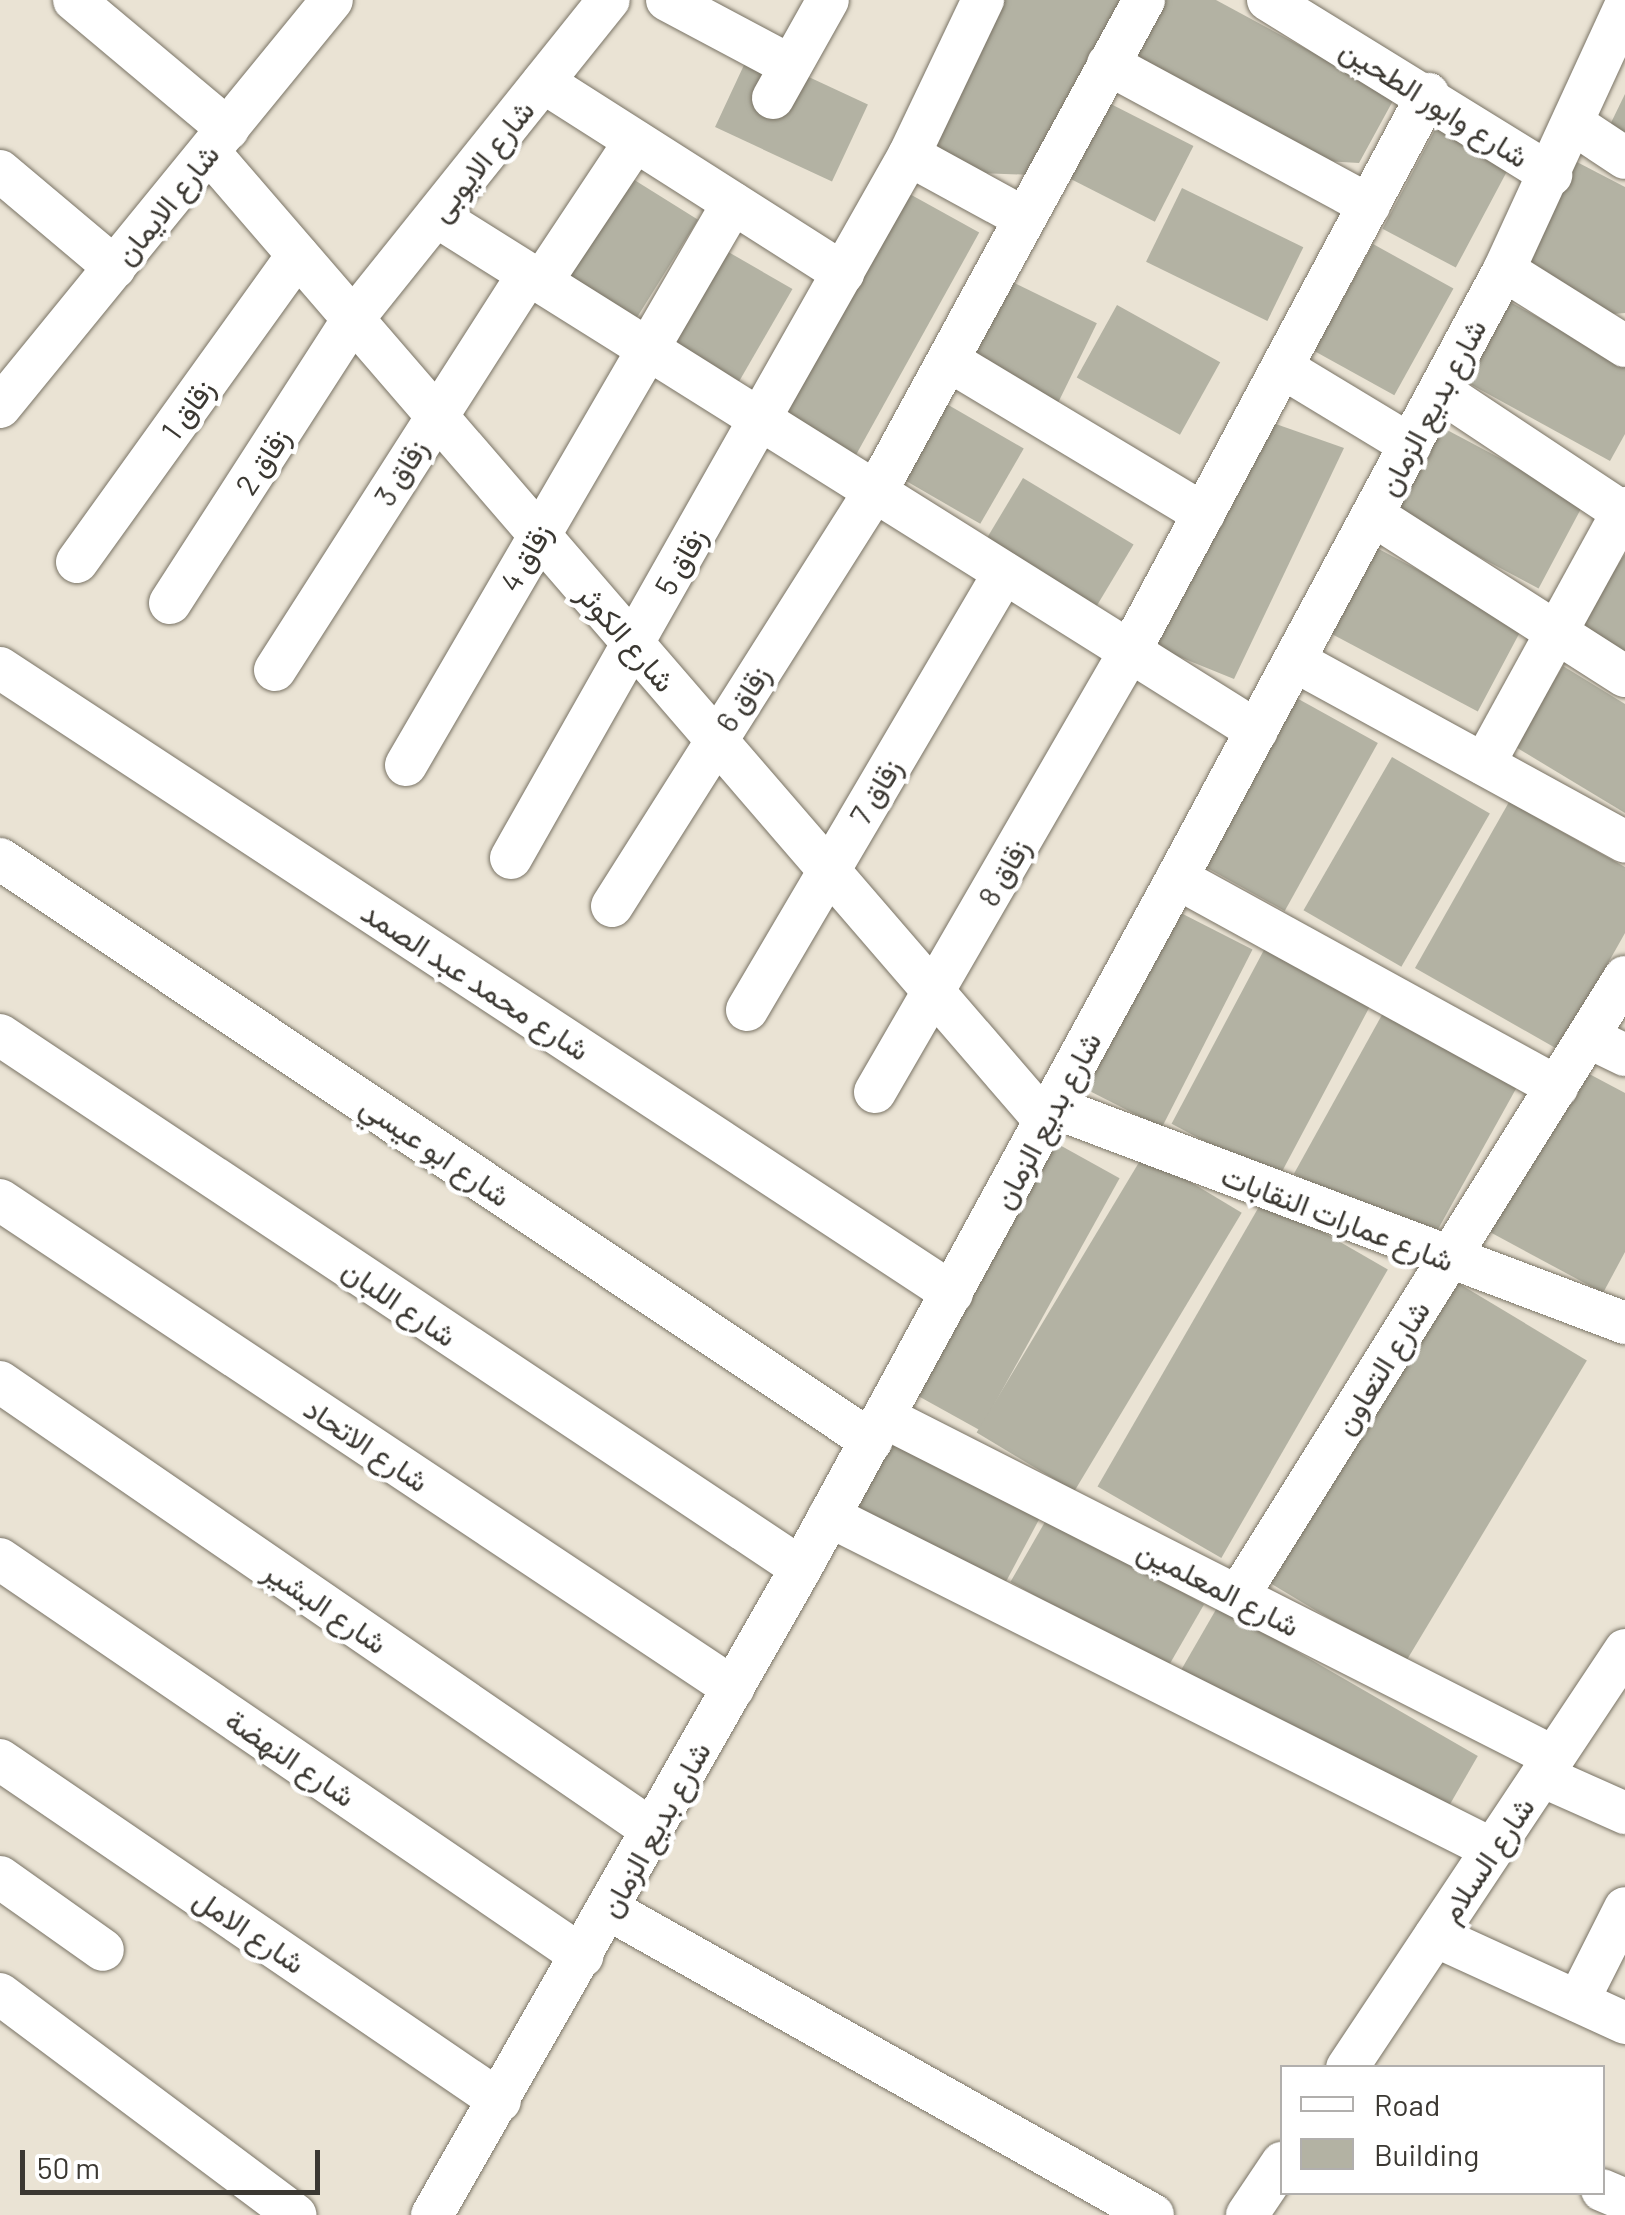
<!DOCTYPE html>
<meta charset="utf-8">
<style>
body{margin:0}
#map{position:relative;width:1625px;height:2215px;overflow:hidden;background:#eae3d4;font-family:Barlow,Vazirmatn,sans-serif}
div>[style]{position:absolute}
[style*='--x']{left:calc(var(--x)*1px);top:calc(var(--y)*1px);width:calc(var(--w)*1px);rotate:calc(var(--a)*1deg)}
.building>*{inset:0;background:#b3b2a3;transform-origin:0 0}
.roads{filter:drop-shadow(0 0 2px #797365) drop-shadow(0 0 2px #797365)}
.minor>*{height:42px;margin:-21px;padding:0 21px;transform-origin:21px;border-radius:21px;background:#fff}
span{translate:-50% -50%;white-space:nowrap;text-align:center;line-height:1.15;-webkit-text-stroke:9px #fff;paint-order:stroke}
.street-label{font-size:30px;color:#3b3832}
.legend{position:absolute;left:1280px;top:2065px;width:325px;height:130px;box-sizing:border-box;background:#fff;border:2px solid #b1afad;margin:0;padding:12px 18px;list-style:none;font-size:30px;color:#3b3832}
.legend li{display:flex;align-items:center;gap:20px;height:50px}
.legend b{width:50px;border:2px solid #b1afad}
.scale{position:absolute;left:20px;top:2150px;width:300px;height:45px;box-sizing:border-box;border:5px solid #3b3832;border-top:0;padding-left:12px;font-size:30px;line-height:35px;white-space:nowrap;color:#3b3832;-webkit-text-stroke:8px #fff;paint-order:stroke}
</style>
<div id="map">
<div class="building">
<i style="clip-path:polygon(995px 0,1139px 0,1034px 175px,978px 173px,933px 148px)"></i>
<i style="clip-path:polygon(1161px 0,1216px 0,1395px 97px,1359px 163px,1324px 161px,1131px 56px)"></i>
<i style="left:751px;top:50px;width:129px;height:85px;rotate:25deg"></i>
<i style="clip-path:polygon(1625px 94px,1625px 142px,1606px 133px)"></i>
<i style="left:1099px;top:98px;width:106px;height:85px;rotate:27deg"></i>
<i style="left:1436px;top:128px;width:83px;height:114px;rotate:28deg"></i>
<i style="clip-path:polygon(1575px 161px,1625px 187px,1625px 313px,1613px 314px,1520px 266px)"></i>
<i style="left:620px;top:171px;width:92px;height:132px;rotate:32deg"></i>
<i style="left:897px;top:187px;width:94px;height:254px;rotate:29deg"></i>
<i style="left:1182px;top:188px;width:135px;height:82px;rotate:26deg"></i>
<i style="left:1373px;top:244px;width:92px;height:122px;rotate:29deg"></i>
<i style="left:718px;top:246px;width:86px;height:115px;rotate:30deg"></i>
<i style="left:998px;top:275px;width:110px;height:94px;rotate:26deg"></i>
<i style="clip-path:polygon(1503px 298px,1625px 365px,1625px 434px,1610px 461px,1459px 378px)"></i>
<i style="left:1117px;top:305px;width:118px;height:83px;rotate:29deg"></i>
<i style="left:938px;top:399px;width:99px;height:87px;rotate:30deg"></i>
<i style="clip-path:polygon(1273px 423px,1344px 448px,1234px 679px,1155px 647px)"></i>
<i style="left:1434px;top:423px;width:170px;height:97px;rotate:28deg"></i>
<i style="left:1023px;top:478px;width:129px;height:79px;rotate:31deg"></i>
<i style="left:1375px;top:547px;width:168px;height:97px;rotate:28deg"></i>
<i style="clip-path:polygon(1625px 554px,1625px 657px,1578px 627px)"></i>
<i style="clip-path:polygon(1563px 666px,1625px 704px,1625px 813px,1514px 746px)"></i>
<i style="left:1293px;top:696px;width:97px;height:192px;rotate:29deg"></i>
<i style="left:1392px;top:757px;width:113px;height:177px;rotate:30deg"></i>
<i style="clip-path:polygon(1509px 802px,1625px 867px,1625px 933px,1559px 1050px,1415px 968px)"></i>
<i style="left:1175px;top:910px;width:87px;height:200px;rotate:27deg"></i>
<i style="left:1265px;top:948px;width:120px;height:199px;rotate:28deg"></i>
<i style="left:1388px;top:1004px;width:153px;height:194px;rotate:29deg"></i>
<i style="clip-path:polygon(1578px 1068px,1625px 1093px,1625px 1252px,1603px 1293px,1488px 1231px)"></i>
<i style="left:1047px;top:1138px;width:83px;height:288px;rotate:29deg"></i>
<i style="left:1144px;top:1154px;width:114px;height:325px;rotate:31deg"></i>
<i style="left:1264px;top:1198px;width:143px;height:333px;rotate:30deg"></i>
<i style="left:1448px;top:1277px;width:162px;height:354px;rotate:31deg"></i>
<i style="left:893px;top:1432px;width:170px;height:84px;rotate:28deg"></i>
<i style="left:1049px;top:1515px;width:179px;height:77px;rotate:30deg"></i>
<i style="left:1218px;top:1606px;width:300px;height:77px;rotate:30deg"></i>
</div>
<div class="roads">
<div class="minor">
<i style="--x:74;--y:0;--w:201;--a:40"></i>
<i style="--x:667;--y:0;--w:140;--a:28"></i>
<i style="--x:1268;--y:0;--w:333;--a:31.7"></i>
<i style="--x:1108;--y:64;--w:297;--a:28.4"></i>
<i style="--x:543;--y:82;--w:356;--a:32.5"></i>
<i style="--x:773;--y:98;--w:112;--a:-60.7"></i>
<i style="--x:1574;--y:124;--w:61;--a:33.7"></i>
<i style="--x:209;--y:152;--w:1281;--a:49.21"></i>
<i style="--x:909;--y:155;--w:131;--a:28.7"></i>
<i style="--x:0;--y:171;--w:150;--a:40.1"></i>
<i style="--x:436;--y:216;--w:969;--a:32.1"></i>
<i style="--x:1504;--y:270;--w:143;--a:32.1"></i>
<i style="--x:542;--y:281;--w:168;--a:-56.4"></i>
<i style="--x:951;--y:362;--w:295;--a:31"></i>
<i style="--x:1283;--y:368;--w:149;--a:31.2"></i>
<i style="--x:1440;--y:391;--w:222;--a:33.6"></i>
<i style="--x:0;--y:407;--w:525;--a:-50.8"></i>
<i style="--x:1373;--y:515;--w:299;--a:32.6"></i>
<i style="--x:77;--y:562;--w:378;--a:-54.3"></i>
<i style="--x:170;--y:603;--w:338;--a:-57.2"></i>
<i style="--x:353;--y:319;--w:409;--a:-51.3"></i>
<i style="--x:1295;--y:661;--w:376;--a:28.7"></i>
<i style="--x:0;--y:668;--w:1139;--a:33.29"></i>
<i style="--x:275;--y:670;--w:469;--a:-57.4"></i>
<i style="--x:1484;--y:764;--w:292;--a:-61.2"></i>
<i style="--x:406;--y:765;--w:650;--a:-59.81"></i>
<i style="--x:511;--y:858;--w:808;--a:-60.48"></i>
<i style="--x:909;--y:155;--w:172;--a:-64.5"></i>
<i style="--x:0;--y:859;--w:1048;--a:33.75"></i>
<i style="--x:1177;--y:878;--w:434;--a:28.8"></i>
<i style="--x:612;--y:906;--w:516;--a:-57.67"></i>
<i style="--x:888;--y:470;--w:535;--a:-61.42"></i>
<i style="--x:747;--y:1010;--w:507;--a:-59.54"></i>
<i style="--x:0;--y:1035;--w:962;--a:33.64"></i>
<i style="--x:1588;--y:1037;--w:41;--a:25.9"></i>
<i style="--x:875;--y:1092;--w:509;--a:-59.96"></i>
<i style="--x:1130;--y:651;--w:632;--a:-61.85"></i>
<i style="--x:1053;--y:1107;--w:611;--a:20.69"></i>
<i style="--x:0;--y:1200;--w:881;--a:33.65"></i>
<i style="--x:0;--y:1382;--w:791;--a:34.49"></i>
<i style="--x:884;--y:1417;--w:751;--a:26.91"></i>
<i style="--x:829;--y:1516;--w:742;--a:26.67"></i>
<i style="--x:0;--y:1559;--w:705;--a:34.3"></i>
<i style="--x:1238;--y:1596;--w:730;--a:-57.99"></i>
<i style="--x:0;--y:1760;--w:605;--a:34.29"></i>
<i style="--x:1542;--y:1776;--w:91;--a:24"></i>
<i style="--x:0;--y:1877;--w:126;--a:35.3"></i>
<i style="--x:608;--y:1909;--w:625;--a:29.31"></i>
<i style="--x:1435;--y:1936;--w:209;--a:24.6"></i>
<i style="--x:0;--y:1994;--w:369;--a:36.8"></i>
<i style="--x:1578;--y:2001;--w:104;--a:-63.2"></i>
<i style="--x:1347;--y:2068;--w:502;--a:-56.37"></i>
<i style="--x:1602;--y:2190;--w:25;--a:23"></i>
<i style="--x:432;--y:2215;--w:745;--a:-60.3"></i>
<i style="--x:801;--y:1568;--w:786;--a:-61.41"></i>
<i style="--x:1177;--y:878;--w:690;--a:-61.73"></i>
<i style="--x:1504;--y:270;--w:289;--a:-65.3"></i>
<i style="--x:1247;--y:2215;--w:63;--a:-56.1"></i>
</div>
</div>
<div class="street-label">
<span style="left:1435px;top:102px;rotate:32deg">شارع وابور الطحين</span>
<span style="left:481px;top:160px;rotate:-51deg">شارع الايوبى</span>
<span style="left:166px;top:204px;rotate:-51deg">شارع الايمان</span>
<span style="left:1431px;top:407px;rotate:-62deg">شارع بديع الزمان</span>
<span style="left:187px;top:409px;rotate:-54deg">زقاق 1</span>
<span style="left:262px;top:461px;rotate:-57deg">زقاق 2</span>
<span style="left:400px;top:472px;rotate:-58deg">زقاق 3</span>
<span style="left:525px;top:557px;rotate:-60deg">زقاق 4</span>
<span style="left:680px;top:561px;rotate:-60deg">زقاق 5</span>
<span style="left:627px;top:637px;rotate:49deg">شارع الكوثر</span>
<span style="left:742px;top:698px;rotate:-57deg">زقاق 6</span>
<span style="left:875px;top:791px;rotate:-59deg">زقاق 7</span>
<span style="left:1003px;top:872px;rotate:-60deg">زقاق 8</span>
<span style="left:476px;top:980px;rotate:33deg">شارع محمد عبد الصمد</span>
<span style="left:1046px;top:1120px;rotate:-62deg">شارع بديع الزمان</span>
<span style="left:436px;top:1150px;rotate:34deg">شارع ابو عيسي</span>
<span style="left:1338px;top:1217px;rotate:21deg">شارع عمارات النقابات</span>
<span style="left:400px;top:1302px;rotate:34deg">شارع اللبان</span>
<span style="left:1381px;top:1367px;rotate:-58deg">شارع التعاون</span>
<span style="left:367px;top:1444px;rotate:34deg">شارع الاتحاد</span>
<span style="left:1219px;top:1587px;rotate:27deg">شارع المعلمين</span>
<span style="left:326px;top:1606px;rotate:34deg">شارع البشير</span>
<span style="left:291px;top:1757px;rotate:34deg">شارع النهضة</span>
<span style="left:654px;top:1829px;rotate:-61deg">شارع بديع الزمان</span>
<span style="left:1486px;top:1859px;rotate:-56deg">شارع السلام</span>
<span style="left:250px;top:1930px;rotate:34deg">شارع الامل</span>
</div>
<ul class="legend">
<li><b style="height:12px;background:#fff"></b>Road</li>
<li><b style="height:28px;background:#b3b2a3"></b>Building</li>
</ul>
<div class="scale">50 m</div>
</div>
